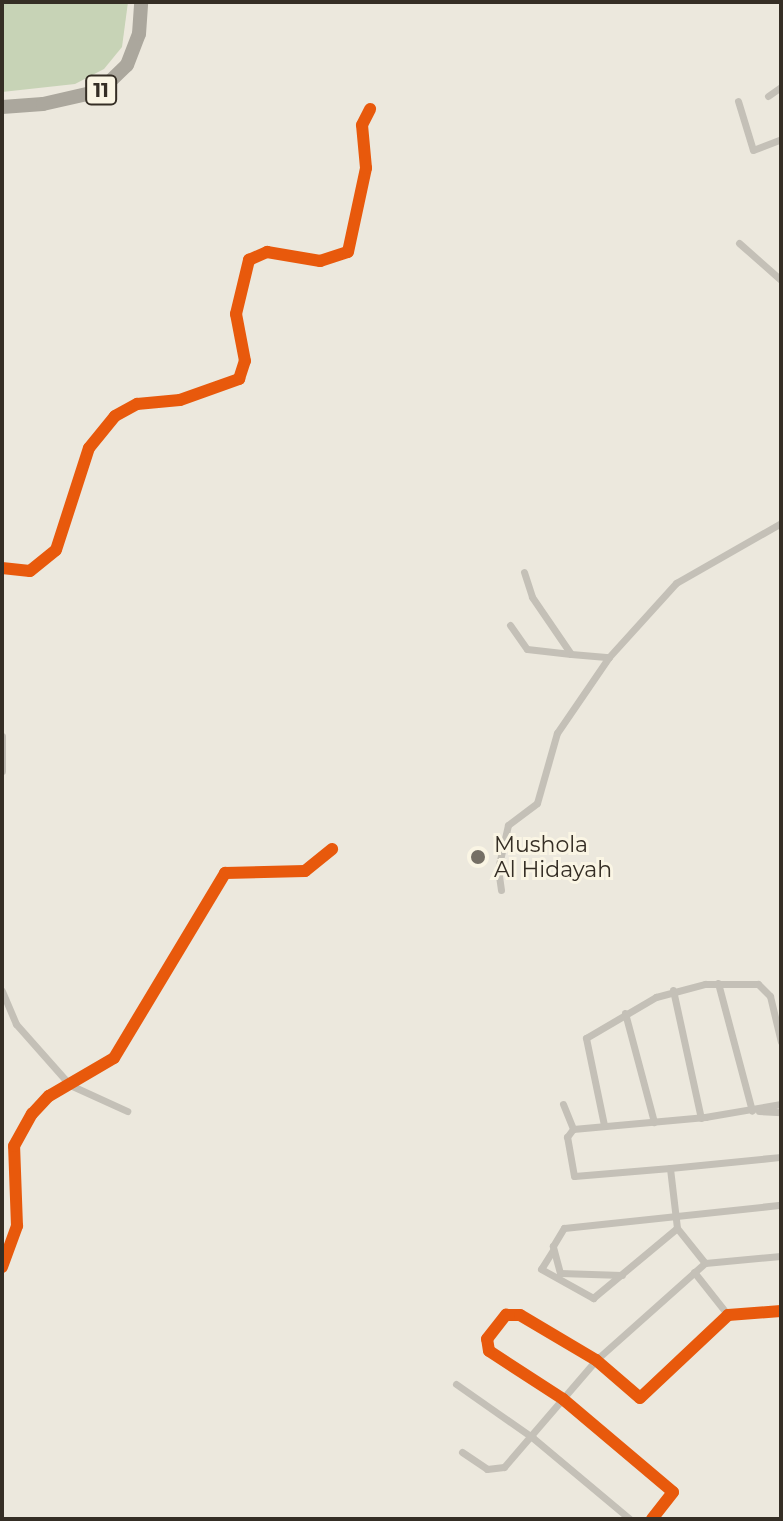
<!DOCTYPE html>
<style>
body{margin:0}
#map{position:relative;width:783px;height:1521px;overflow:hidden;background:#ece8dd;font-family:Montserrat,sans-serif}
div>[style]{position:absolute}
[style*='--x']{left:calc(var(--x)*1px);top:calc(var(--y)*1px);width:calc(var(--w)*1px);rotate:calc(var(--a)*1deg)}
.green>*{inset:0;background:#c7d3b6}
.street>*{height:7px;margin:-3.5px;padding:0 3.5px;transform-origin:3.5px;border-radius:3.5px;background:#c4c0b7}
.highway>*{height:14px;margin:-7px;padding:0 7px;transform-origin:7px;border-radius:7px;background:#aba79d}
.cycleway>*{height:12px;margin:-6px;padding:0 6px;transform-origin:6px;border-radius:6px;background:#e8590c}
.dots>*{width:22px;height:22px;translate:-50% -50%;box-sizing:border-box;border:4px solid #faf5e4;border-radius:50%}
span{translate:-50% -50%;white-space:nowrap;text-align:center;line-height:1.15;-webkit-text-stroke:6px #faf5e4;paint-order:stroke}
.shield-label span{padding:2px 6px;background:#faf5e4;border:2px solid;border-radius:6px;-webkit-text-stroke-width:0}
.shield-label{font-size:20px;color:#352e25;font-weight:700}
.poi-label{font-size:22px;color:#352e25}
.left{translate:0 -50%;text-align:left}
.frame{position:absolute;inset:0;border:4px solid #352e25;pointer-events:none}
</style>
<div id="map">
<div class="green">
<i style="clip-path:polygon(2px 2px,128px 2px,122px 47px,104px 69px,75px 84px,2px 92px)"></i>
</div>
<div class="street">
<i style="--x:768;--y:96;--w:16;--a:-35"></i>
<i style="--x:738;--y:101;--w:51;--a:73"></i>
<i style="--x:753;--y:150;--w:30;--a:-21"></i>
<i style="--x:739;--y:243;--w:56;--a:41.4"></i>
<i style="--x:2;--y:568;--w:28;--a:6"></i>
<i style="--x:30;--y:571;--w:33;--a:-39"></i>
<i style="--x:56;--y:550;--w:107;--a:-72.1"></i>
<i style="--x:89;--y:448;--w:41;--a:-50.9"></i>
<i style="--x:115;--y:416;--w:25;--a:-29"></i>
<i style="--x:137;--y:404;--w:43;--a:-5.3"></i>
<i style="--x:180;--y:400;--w:63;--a:-19.6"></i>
<i style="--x:239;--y:379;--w:19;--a:-72"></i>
<i style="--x:245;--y:361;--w:48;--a:-100.8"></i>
<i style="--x:236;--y:314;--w:56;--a:-76.5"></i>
<i style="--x:249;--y:260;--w:20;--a:-24"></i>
<i style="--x:267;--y:252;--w:54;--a:9.6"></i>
<i style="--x:320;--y:261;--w:29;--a:-18"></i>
<i style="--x:348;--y:252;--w:86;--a:-77.9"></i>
<i style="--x:366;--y:168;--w:43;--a:-95.3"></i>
<i style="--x:362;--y:125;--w:18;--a:-63"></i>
<i style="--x:524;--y:572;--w:26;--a:72"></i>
<i style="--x:532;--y:597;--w:69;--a:55.6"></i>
<i style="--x:571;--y:654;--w:38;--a:5"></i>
<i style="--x:510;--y:625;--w:29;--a:55"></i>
<i style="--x:527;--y:649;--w:44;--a:6.5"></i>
<i style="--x:2;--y:736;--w:35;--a:90"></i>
<i style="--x:501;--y:890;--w:21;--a:-98"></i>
<i style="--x:498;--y:869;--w:45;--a:-77.2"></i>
<i style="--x:508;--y:825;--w:36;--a:-37"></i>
<i style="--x:537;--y:803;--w:73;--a:-74.1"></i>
<i style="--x:557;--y:733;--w:92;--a:-55.6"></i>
<i style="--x:609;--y:657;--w:100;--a:-47.8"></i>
<i style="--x:676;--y:583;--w:121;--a:-29.7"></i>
<i style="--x:718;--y:983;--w:132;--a:75.1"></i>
<i style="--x:673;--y:990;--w:131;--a:77.7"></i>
<i style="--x:2;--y:991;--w:36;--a:67"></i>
<i style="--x:16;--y:1024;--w:81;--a:48.5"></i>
<i style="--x:70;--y:1085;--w:63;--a:24.5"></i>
<i style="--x:625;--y:1013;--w:113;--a:75.1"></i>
<i style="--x:563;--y:1104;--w:27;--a:68"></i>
<i style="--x:759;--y:1111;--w:22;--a:3"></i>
<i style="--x:604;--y:1125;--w:89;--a:-101.7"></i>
<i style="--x:586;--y:1038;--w:81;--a:-30.4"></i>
<i style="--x:656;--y:997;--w:51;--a:-14.9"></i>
<i style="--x:705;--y:984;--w:53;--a:0"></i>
<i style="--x:758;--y:984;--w:17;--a:45"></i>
<i style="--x:770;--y:996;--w:47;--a:76.6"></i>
<i style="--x:670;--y:1168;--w:96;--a:175.2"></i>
<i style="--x:574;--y:1176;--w:40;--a:-100"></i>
<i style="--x:567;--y:1137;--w:10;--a:-53"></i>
<i style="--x:573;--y:1129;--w:133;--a:-5.2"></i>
<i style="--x:705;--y:1117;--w:77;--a:-9.7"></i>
<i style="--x:553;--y:1250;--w:22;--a:122"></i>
<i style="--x:541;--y:1269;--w:60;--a:29.1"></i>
<i style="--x:593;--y:1298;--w:109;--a:-39.8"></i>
<i style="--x:705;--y:1263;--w:45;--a:-128.7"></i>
<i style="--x:677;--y:1228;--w:60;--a:-96.7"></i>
<i style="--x:670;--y:1168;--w:112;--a:-5.7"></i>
<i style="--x:2;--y:1267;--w:44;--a:-69.9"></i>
<i style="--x:17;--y:1226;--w:80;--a:-92.1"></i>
<i style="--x:14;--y:1146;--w:37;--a:-61"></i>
<i style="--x:32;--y:1114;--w:25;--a:-47"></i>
<i style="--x:49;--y:1096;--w:75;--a:-30.3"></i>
<i style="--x:114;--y:1058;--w:216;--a:-59"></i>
<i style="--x:225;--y:873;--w:80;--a:-1.4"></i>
<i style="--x:305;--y:871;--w:35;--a:-39"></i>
<i style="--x:694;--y:1272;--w:55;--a:51.7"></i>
<i style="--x:560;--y:1273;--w:28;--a:-105"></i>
<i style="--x:553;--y:1246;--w:21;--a:-59"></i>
<i style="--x:564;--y:1228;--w:218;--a:-6.1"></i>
<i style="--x:560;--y:1273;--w:62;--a:1.8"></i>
<i style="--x:456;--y:1384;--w:94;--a:35"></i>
<i style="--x:533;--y:1438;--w:126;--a:39.9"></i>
<i style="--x:462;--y:1452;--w:30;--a:34"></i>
<i style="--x:487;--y:1469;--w:17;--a:-7"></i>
<i style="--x:504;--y:1467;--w:141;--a:-49.3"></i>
<i style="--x:596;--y:1360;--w:146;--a:-41.7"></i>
<i style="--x:705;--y:1263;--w:76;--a:-5.3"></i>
<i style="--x:652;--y:1519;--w:34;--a:-52"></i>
<i style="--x:673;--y:1492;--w:144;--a:-139.8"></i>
<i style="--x:563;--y:1399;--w:88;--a:-147"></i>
<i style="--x:489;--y:1351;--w:12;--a:-99"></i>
<i style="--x:487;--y:1339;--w:31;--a:-52"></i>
<i style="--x:506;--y:1315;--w:14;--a:0"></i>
<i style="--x:520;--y:1315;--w:88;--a:30.6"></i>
<i style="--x:596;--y:1360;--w:58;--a:40.8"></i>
<i style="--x:640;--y:1398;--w:121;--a:-43.3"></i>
<i style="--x:728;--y:1315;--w:53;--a:-4.3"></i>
</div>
<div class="highway">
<i style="--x:2;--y:107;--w:41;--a:-4.2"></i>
<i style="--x:43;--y:104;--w:58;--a:-12.8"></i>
<i style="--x:100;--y:91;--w:37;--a:-44"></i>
<i style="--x:127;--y:65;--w:33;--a:-69"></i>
<i style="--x:139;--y:34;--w:32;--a:-86"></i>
</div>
<div class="cycleway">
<i style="--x:2;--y:568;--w:28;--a:6"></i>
<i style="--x:30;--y:571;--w:33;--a:-39"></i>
<i style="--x:56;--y:550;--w:107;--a:-72.1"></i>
<i style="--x:89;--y:448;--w:41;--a:-50.9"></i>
<i style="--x:115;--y:416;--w:25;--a:-29"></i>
<i style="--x:137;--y:404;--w:43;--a:-5.3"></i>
<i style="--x:180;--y:400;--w:63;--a:-19.6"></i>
<i style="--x:239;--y:379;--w:19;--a:-72"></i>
<i style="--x:245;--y:361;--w:48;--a:-100.8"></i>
<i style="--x:236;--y:314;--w:56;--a:-76.5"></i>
<i style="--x:249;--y:260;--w:20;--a:-24"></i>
<i style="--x:267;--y:252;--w:54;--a:9.6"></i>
<i style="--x:320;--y:261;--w:29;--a:-18"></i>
<i style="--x:348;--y:252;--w:86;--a:-77.9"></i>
<i style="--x:366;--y:168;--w:43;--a:-95.3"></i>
<i style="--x:362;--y:125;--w:18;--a:-63"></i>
<i style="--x:2;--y:1267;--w:44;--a:-69.9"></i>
<i style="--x:17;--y:1226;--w:80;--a:-92.1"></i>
<i style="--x:14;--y:1146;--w:37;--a:-61"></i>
<i style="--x:32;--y:1114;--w:25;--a:-47"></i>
<i style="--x:49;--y:1096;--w:75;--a:-30.3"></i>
<i style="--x:114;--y:1058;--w:216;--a:-59"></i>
<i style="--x:225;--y:873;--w:80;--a:-1.4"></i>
<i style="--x:305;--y:871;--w:35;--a:-39"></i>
<i style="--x:652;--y:1519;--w:34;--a:-52"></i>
<i style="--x:673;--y:1492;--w:144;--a:-139.8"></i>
<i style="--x:563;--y:1399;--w:88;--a:-147"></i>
<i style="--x:489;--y:1351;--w:12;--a:-99"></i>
<i style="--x:487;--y:1339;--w:31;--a:-52"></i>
<i style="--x:506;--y:1315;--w:14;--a:0"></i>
<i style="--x:520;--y:1315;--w:88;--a:30.6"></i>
<i style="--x:596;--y:1360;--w:58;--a:40.8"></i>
<i style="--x:640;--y:1398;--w:121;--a:-43.3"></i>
<i style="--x:728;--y:1315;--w:53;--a:-4.3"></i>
</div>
<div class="dots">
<i style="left:478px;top:857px;background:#756f65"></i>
</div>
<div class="shield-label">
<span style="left:101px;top:90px">11</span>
</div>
<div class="poi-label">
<span class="left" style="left:494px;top:857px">Mushola<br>Al Hidayah</span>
</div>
<div class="frame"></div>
</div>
